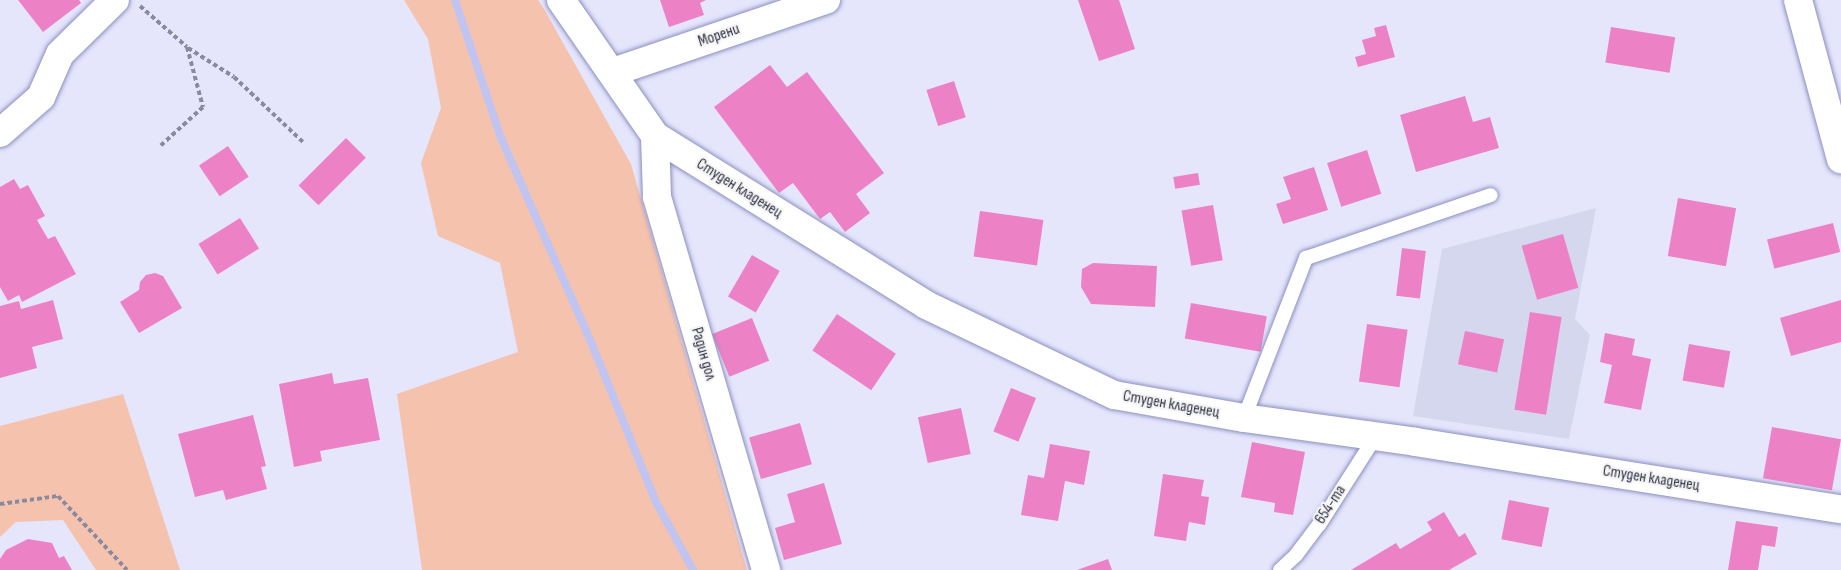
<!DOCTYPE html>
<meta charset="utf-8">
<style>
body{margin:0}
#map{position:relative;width:1841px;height:570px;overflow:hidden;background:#e5e6fc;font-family:"Sofia Sans Condensed",sans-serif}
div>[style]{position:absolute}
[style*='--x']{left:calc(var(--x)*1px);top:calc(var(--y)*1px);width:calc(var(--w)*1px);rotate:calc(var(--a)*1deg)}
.built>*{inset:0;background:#d5d7ef}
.green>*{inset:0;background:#f5c2ae}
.stream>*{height:8px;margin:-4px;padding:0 4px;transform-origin:4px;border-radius:4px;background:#c1c4f0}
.building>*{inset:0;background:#ed81c6;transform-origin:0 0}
.path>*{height:4px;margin-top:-2px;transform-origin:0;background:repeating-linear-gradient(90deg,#898a9f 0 4.5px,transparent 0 7.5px)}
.roads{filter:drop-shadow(0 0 2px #8d8fc0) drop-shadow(0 0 2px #8d8fc0)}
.service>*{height:14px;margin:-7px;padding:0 7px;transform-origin:7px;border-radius:7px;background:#fff}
.minor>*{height:28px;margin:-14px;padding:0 14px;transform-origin:14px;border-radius:14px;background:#fff}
span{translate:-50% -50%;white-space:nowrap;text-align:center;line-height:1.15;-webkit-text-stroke:4.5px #f5f5f5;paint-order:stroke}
.street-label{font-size:16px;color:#303145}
</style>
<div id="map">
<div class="built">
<i style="clip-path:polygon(1596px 208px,1575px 319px,1590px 335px,1569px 439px,1413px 416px,1442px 249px)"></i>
</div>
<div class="green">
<i style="clip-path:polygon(404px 0,538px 0,544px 9px,631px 164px,747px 570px,422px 570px,397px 394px,518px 352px,500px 263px,438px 236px,421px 163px,441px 108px,428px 39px)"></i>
<i style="clip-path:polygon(123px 394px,180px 570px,96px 570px,63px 520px,16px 522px,0 537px,0 426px)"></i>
</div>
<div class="stream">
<i style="--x:455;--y:0;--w:145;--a:71.6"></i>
<i style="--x:501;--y:138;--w:223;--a:66.2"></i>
<i style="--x:591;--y:342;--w:173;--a:67.9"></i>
<i style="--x:656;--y:502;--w:77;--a:61.4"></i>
</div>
<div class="building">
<i style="clip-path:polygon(18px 0,79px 0,81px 3px,43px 32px)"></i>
<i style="clip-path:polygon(660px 0,706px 0,700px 3px,704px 15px,669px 27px)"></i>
<i style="clip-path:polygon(1078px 0,1119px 0,1135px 49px,1099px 61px)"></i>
<i style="clip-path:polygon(1386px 25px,1395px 57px,1358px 67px,1355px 57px,1366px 54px,1362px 40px,1376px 36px,1374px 28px)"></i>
<i style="left:1611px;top:27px;width:65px;height:36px;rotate:9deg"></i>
<i style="clip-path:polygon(770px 65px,787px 87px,807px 72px,884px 173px,856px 194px,870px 213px,845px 232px,830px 212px,820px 219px,793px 183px,779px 193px,714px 107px)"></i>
<i style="left:954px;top:81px;width:38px;height:29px;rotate:72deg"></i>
<i style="clip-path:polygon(1465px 96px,1473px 122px,1490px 117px,1499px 148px,1416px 172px,1400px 115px)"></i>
<i style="left:346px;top:138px;width:28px;height:67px;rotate:45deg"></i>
<i style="left:228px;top:146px;width:37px;height:35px;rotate:56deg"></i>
<i style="left:1367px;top:150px;width:46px;height:42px;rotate:72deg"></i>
<i style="clip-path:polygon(1314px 167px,1328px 210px,1283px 224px,1276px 204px,1291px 199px,1283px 177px)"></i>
<i style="left:1198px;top:173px;width:12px;height:25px;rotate:81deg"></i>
<i style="clip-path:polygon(14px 179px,20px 189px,28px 185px,45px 216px,37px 220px,48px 239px,55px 236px,76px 274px,22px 302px,19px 295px,8px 301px,0 287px,0 187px)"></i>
<i style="left:1678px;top:198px;width:59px;height:59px;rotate:10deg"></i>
<i style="left:1213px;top:205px;width:56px;height:32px;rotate:80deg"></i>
<i style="left:980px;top:211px;width:64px;height:46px;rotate:8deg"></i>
<i style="left:240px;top:218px;width:36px;height:49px;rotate:58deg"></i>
<i style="left:1833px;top:223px;width:30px;height:68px;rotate:76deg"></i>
<i style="left:1563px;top:234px;width:56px;height:43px;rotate:74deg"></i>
<i style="left:1402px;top:248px;width:24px;height:48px;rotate:7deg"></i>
<i style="left:752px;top:255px;width:32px;height:48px;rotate:30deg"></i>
<i style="clip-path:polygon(1093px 263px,1157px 266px,1155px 307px,1091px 304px,1081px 287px,1082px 269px)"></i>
<i style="clip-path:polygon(155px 273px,163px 276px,182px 308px,139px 333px,120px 302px,139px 290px,140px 282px,146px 275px)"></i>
<i style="clip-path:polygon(53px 300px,63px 339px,32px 347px,37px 368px,0 378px,0 306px,19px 301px,21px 309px)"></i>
<i style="clip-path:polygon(1841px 300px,1841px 342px,1791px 356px,1780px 318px)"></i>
<i style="left:1191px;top:303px;width:77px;height:36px;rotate:10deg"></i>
<i style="left:1530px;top:312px;width:32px;height:99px;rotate:9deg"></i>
<i style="left:837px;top:314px;width:71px;height:44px;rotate:34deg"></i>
<i style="left:752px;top:318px;width:46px;height:43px;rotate:68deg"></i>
<i style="left:1367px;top:324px;width:41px;height:58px;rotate:8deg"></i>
<i style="left:1465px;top:331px;width:40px;height:34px;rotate:12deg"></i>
<i style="clip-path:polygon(1605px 333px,1635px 339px,1632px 355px,1651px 359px,1641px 410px,1604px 403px,1612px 365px,1600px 362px)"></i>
<i style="left:1689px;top:344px;width:42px;height:37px;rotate:10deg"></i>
<i style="clip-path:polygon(332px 373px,334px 384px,368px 378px,380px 440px,320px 451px,322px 461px,294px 467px,279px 384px)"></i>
<i style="left:1011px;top:388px;width:27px;height:47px;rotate:22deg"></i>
<i style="left:961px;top:408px;width:47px;height:44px;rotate:78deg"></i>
<i style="clip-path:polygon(253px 415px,266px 466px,261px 467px,267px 489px,226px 500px,223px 490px,195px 497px,178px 434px)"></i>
<i style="left:800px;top:423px;width:43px;height:53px;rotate:74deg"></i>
<i style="left:1772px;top:427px;width:70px;height:52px;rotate:10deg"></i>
<i style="clip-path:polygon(1252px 442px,1305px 452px,1293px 515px,1274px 512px,1275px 503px,1241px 497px)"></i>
<i style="clip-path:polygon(1050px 444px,1090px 451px,1084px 485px,1065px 481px,1058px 521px,1021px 515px,1028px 475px,1044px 478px)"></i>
<i style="clip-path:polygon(1163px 474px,1204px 480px,1201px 496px,1209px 497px,1205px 525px,1189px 522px,1186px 541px,1154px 536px)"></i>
<i style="clip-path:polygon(824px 483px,842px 544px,784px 560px,775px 528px,795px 522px,787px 494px)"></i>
<i style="left:1509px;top:500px;width:41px;height:40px;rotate:11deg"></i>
<i style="clip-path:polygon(1444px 512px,1459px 537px,1465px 533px,1477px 554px,1449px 570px,1351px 570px,1396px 543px,1400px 549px,1432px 530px,1427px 522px)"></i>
<i style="clip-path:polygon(1736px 521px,1778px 527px,1775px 547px,1762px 545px,1758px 570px,1728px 570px)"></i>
<i style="clip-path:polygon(28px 539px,52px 543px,59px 558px,64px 556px,72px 570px,0 570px,0 559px,6px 550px)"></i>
<i style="clip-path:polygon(1108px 559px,1112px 570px,1077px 570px)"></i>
</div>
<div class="path">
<i style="--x:140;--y:6;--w:62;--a:41.1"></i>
<i style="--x:187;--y:47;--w:62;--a:75.1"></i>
<i style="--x:203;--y:107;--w:59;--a:137.7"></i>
<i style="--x:188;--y:48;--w:54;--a:32.2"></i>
<i style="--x:234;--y:77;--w:96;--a:43.3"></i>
<i style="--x:0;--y:504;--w:59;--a:-7.9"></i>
<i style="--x:58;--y:496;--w:101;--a:47"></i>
</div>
<div class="roads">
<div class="service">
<i style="--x:1244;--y:418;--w:172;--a:-68.8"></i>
<i style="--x:1306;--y:258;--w:195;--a:-18.8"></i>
<i style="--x:1280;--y:570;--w:22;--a:-43"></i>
<i style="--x:1296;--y:555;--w:38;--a:-53"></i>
<i style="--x:1319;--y:525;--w:106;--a:-57.4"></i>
</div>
<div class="minor">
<i style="--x:561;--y:0;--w:165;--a:55.3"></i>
<i style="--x:655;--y:136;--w:319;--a:31.9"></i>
<i style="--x:926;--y:305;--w:208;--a:25.6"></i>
<i style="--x:1114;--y:395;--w:132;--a:10"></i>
<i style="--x:1244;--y:418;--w:174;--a:7.9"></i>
<i style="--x:1416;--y:442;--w:430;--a:9"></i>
<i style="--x:1798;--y:0;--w:165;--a:74.9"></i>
<i style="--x:613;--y:72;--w:225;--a:-18.7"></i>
<i style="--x:0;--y:133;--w:55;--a:-41.3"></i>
<i style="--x:41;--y:97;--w:47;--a:-66.2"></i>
<i style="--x:60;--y:54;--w:77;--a:-44.5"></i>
<i style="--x:655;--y:136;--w:61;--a:88.1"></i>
<i style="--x:657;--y:197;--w:389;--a:73.7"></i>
</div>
</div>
<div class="street-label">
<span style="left:719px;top:36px;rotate:-19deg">Морени</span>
<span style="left:739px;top:189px;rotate:32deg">Студен кладенец</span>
<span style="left:703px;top:354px;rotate:74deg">Радин дол</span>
<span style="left:1171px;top:405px;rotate:10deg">Студен кладенец</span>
<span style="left:1651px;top:479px;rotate:9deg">Студен кладенец</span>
<span style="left:1331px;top:505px;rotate:-57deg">654-та</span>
</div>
</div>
